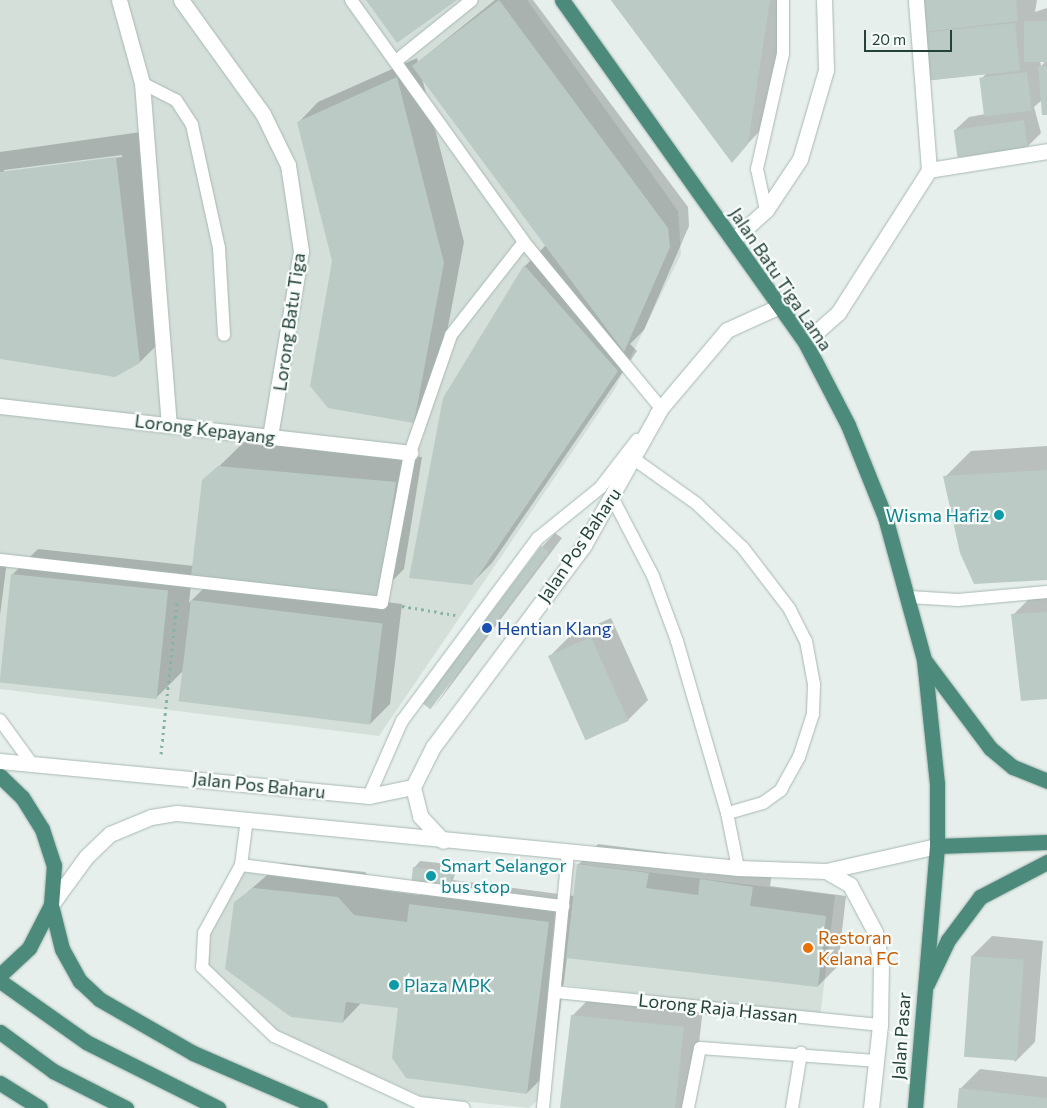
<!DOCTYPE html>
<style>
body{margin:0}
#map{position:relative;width:1047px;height:1108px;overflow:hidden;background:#e6efeb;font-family:Commissioner,sans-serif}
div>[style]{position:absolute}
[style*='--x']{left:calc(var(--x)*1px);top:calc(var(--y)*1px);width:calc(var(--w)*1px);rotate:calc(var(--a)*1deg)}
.built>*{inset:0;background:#d4dfda;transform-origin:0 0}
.shadow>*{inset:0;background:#0003}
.building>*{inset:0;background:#bbcac4;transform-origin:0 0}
.path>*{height:3px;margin-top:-1.5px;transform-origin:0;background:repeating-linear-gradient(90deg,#86b3a5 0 2.5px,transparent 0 6.5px)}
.roads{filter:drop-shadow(0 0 1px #a8b8b2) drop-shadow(0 0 1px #a8b8b2)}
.service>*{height:12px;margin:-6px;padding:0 6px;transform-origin:6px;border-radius:6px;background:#fff}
.minor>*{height:15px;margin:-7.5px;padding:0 7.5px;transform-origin:7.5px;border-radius:7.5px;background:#fff}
.secondary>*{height:15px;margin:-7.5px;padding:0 7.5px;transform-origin:7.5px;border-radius:7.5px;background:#fff}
.trunk>*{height:15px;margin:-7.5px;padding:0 7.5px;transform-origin:7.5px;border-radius:7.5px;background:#4c8a7c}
.dots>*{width:14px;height:14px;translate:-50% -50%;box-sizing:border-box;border:2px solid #f7fbf9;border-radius:50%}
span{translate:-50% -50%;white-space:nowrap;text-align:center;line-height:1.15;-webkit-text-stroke:4.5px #f7fbf9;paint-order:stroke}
.street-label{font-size:18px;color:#24423a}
.culture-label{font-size:18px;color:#0d838f}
.right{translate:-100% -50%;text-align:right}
.left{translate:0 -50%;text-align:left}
.transit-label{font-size:18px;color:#164399}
.food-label{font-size:18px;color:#c56008}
.scale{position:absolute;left:864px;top:30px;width:88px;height:22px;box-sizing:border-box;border:2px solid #24423a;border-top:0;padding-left:6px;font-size:15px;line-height:18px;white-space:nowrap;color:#24423a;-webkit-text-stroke:4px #f7fbf9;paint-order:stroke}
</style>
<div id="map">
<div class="built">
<i style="clip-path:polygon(0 0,527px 0,678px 211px,681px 254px,615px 389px,379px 736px,0 689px)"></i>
<i style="left:573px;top:863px;width:264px;height:122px;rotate:7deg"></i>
<i style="clip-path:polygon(244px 872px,555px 910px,538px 1100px,529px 1108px,423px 1097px,276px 1030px,208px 964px,210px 934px)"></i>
</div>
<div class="shadow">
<i style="clip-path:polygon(495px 0,533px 0,688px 207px,689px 226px,644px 330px,630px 344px,637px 351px,492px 563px,472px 583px,525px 266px,546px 245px,422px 78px,464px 242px,434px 401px,414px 421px,334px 261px,298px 123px,318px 102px,417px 58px,418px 62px)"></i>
<i style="clip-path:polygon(611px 0,789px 0,767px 123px,732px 161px)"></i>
<i style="clip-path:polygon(evenodd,921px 0,1037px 0,1035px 12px,1047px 8px,1047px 114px,1042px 100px,1034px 107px,1041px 133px,1027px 147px,955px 130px,969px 117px,986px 114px,981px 79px,986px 74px,932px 80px,921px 0,1040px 61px,1046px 61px,1041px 66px,1040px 61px)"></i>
<i style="clip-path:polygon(evenodd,141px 132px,160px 342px,140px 362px,0 357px,0 152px,141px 132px,122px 155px,122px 157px,4px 173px,4px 170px,122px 155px)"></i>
<i style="clip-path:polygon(245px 441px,422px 457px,404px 569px,378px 595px,192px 575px,189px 603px,212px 580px,402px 604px,390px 704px,370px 724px,183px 671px,156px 698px,12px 575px,38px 549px,194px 566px,204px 481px)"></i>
<i style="clip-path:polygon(1047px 446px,1047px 579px,945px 477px,971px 451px)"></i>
<i style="clip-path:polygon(555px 533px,562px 538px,433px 709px,542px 547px)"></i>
<i style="clip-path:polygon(0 561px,7px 561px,0 615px)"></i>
<i style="clip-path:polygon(1047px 594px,1047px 698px,1013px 615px,1033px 595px)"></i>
<i style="clip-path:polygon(611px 618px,648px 700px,628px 720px,549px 657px,569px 637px)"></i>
<i style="clip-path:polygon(598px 844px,668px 853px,665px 868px,707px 874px,721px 859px,773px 867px,770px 886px,846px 896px,838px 966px,818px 986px,567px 957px,553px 1067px,527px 1093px,399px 1007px,362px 1002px,343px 1022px,235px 903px,281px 863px,365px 872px,380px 890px,420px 895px,433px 882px,414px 868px,420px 861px,458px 865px,453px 880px,574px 896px,578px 865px)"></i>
<i style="clip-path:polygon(992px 936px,1043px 941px,1035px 1042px,1015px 1062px,972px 956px)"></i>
<i style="clip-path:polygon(592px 996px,703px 1007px,692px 1108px,561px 1108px,572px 1016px)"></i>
<i style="clip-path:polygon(980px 1069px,1047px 1077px,1047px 1108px,958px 1108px,960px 1089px)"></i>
</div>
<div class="building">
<i style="clip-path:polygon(366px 0,457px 0,397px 43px)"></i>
<i style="clip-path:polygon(499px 0,668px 228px,670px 247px,624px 352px,412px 66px)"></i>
<i style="clip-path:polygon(611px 0,770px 0,748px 144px,732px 163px)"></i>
<i style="clip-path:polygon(918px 0,1016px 0,1018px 21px,922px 32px)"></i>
<i style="left:1047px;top:21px;width:41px;height:23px;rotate:90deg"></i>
<i style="left:1015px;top:23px;width:48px;height:90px;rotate:84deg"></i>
<i style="clip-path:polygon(1038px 66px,1047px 66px,1047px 115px,1042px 115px)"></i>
<i style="left:1027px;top:72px;width:39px;height:48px;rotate:83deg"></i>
<i style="clip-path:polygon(397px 77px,444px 263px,414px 423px,328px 408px,310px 386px,332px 261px,297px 122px)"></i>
<i style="left:1024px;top:120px;width:28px;height:71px;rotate:82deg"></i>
<i style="clip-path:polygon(116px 157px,140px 363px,115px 377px,0 359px,0 172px)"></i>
<i style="clip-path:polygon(524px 265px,618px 371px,472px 585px,409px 578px,443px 398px)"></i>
<i style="clip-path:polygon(218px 466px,396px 482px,379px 597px,191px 577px,202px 480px)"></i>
<i style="clip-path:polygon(1047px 470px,1047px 580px,974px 584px,960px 553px,943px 476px)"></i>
<i style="left:541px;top:546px;width:10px;height:197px;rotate:37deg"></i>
<i style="left:11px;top:574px;width:158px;height:109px;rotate:6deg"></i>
<i style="left:191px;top:600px;width:193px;height:102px;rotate:7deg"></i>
<i style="clip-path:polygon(1047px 612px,1047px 699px,1021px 701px,1011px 614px)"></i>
<i style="left:591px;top:637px;width:92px;height:47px;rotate:66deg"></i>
<i style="clip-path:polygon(577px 864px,649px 873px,646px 888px,698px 895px,700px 879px,753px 887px,750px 906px,826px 916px,818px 987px,566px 958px)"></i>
<i style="left:413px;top:867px;width:39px;height:14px;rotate:6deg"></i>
<i style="clip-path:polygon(253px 888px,338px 897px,354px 915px,407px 922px,409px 904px,549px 922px,527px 1094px,406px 1078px,392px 1058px,398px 1008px,346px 1002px,343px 1023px,291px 1017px,225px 969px,234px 902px)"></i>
<i style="left:971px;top:956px;width:53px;height:101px;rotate:4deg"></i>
<i style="clip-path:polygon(571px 1015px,684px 1027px,675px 1108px,560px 1108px)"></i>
<i style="clip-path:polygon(959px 1088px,1047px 1098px,1047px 1108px,957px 1108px)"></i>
</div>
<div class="path">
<i style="--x:402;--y:606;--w:54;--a:9.6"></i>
<i style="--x:161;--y:754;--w:154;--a:-84"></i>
</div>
<div class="roads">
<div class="service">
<i style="--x:351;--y:0;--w:297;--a:54.4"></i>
<i style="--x:524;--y:242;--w:215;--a:50.5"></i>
<i style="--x:661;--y:408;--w:8;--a:130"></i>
<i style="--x:396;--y:61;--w:97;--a:-38.8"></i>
<i style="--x:142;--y:83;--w:38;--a:27"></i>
<i style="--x:176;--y:100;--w:30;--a:57"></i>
<i style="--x:192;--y:125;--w:126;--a:77.6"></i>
<i style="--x:219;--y:248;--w:87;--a:86.7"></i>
<i style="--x:766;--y:210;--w:42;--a:-102.4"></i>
<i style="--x:757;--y:169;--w:118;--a:-77.3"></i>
<i style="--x:783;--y:54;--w:54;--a:-90"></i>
<i style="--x:634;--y:459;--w:77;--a:35.5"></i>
<i style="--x:697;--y:504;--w:64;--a:43.7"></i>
<i style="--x:743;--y:548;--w:76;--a:52.5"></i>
<i style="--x:789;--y:608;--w:37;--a:63"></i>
<i style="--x:806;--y:641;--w:44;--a:79.5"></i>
<i style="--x:814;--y:684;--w:30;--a:92"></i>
<i style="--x:813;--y:714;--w:45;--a:108"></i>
<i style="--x:799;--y:757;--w:38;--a:119"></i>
<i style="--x:781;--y:790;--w:22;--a:144"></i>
<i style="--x:763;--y:803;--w:37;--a:164"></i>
<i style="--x:613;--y:499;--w:87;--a:62.5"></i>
<i style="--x:653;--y:576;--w:69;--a:69.7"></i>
<i style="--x:677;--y:641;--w:179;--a:73.8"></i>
<i style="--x:727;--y:813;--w:56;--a:78.7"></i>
<i style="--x:0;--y:560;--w:384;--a:6.4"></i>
<i style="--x:382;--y:603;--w:153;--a:-79.4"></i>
<i style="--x:410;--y:453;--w:125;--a:-70.8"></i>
<i style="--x:451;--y:335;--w:118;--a:-51.9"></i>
<i style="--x:909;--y:597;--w:49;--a:3.5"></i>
<i style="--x:958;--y:600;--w:89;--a:-5.1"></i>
<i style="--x:0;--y:720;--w:54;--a:54"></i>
<i style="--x:369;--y:796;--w:82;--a:-66.3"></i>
<i style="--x:402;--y:721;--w:227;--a:-53.4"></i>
<i style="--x:537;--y:539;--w:81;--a:-39"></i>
<i style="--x:600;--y:488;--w:61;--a:-52.4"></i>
<i style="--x:247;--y:819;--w:46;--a:97.4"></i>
<i style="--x:241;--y:865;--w:77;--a:118.6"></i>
<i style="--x:204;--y:933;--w:34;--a:93"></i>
<i style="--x:202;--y:967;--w:100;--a:43.8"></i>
<i style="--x:274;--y:1036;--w:160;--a:24.8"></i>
<i style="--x:419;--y:1103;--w:45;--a:6.3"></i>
<i style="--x:241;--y:865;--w:325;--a:7.3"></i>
<i style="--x:555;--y:992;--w:327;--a:5.8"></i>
<i style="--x:543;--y:1108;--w:256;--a:-84.4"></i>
<i style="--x:688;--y:1108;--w:61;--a:-78.7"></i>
<i style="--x:700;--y:1048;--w:176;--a:4.2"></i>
<i style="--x:792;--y:1108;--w:56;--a:-80.7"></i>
</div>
<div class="minor">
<i style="--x:119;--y:0;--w:86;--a:74.5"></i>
<i style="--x:142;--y:83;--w:343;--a:85.5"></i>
<i style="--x:181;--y:0;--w:140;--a:54.3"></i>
<i style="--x:263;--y:114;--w:57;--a:63.9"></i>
<i style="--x:288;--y:165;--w:87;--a:81.4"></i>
<i style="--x:301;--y:251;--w:189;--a:99.5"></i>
<i style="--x:929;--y:170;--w:120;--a:-9.1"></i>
<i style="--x:733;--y:240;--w:45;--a:-42.3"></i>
<i style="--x:766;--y:210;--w:61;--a:-56.3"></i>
<i style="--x:800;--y:159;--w:93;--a:-73.7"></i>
<i style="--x:826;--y:70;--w:70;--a:-91.6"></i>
<i style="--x:805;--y:342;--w:44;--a:-41.3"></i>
<i style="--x:838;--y:313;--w:169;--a:-57.5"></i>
<i style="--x:929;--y:170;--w:170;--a:-94.4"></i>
<i style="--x:0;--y:406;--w:413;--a:6.5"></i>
<i style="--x:826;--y:871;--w:28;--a:30"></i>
<i style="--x:850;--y:885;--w:53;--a:62"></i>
<i style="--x:875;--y:932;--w:31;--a:79"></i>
<i style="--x:881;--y:962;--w:63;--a:90.9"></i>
<i style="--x:880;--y:1025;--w:83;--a:96.2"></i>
</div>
<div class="secondary">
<i style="--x:0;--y:761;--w:371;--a:5.4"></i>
<i style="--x:369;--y:796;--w:45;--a:-11.6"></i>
<i style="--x:413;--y:787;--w:45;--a:-63.4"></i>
<i style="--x:433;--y:747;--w:252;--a:-53.2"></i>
<i style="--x:584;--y:545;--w:157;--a:-60.7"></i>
<i style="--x:661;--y:408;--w:102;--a:-49.8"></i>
<i style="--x:727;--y:330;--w:58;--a:-24.4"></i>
<i style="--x:413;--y:787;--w:30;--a:76"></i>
<i style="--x:420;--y:816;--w:34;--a:47"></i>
<i style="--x:51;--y:905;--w:59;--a:-53.9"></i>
<i style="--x:86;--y:857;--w:33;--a:-44"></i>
<i style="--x:110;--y:834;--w:44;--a:-22.5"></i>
<i style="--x:151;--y:817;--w:26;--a:-9"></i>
<i style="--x:177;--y:813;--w:564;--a:5.6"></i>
<i style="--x:738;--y:868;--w:88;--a:2"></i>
<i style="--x:826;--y:871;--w:114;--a:-12.7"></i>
</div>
<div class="trunk">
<i style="--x:562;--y:0;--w:420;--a:54.6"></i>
<i style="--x:805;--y:342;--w:93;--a:62.6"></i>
<i style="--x:848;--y:425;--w:99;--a:68.1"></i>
<i style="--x:885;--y:517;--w:148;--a:74.7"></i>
<i style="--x:924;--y:660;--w:125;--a:84"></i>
<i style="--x:937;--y:784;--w:62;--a:90"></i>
<i style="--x:937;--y:846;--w:263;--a:94.8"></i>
<i style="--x:925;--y:661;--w:109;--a:53.2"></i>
<i style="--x:990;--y:748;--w:30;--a:40"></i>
<i style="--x:1013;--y:767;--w:37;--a:22"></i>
<i style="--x:0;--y:776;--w:30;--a:44"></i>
<i style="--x:22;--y:797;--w:38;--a:58"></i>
<i style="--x:42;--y:829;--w:38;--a:72"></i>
<i style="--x:54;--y:865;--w:40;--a:94.3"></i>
<i style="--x:51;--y:905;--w:48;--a:117.1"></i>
<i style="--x:29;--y:948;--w:40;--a:137"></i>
<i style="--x:937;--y:846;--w:110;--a:-2.1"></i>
<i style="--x:51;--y:905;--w:45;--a:76"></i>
<i style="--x:62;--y:949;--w:37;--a:61"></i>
<i style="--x:80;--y:981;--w:26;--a:43"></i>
<i style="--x:99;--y:999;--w:108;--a:29.9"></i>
<i style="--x:193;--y:1053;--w:138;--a:23.4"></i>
<i style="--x:0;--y:981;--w:105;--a:35.3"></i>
<i style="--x:86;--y:1042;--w:148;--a:26.6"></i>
<i style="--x:927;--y:984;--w:49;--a:-64.5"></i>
<i style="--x:948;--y:940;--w:54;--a:-53.3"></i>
<i style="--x:980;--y:897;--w:76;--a:-27.6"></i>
<i style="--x:0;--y:1032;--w:66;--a:36.3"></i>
<i style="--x:53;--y:1071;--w:82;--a:26.9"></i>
<i style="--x:0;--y:1083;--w:47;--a:32"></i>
</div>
</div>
<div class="dots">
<i style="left:999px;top:515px;background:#0f9aa8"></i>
<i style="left:487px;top:628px;background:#1a4fb4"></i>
<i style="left:431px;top:876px;background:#0f9aa8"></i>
<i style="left:808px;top:948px;background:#e8710a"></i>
<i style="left:394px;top:985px;background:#0f9aa8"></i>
</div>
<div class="street-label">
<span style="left:781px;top:279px;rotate:56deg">Jalan Batu Tiga Lama</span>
<span style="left:289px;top:322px;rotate:-82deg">Lorong Batu Tiga</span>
<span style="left:205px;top:429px;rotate:7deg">Lorong Kepayang</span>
<span style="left:579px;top:545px;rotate:-56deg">Jalan Pos Baharu</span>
<span style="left:259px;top:785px;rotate:6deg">Jalan Pos Baharu</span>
<span style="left:718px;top:1008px;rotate:6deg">Lorong Raja Hassan</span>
<span style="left:901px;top:1036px;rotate:-86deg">Jalan Pasar</span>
</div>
<div class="culture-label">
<span class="right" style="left:989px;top:515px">Wisma Hafiz</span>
<span class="left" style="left:441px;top:876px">Smart Selangor<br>bus stop</span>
<span class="left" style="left:404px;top:985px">Plaza MPK</span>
</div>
<div class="transit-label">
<span class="left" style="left:497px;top:628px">Hentian Klang</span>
</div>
<div class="food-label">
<span class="left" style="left:818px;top:948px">Restoran<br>Kelana FC</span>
</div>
<div class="scale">20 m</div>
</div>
